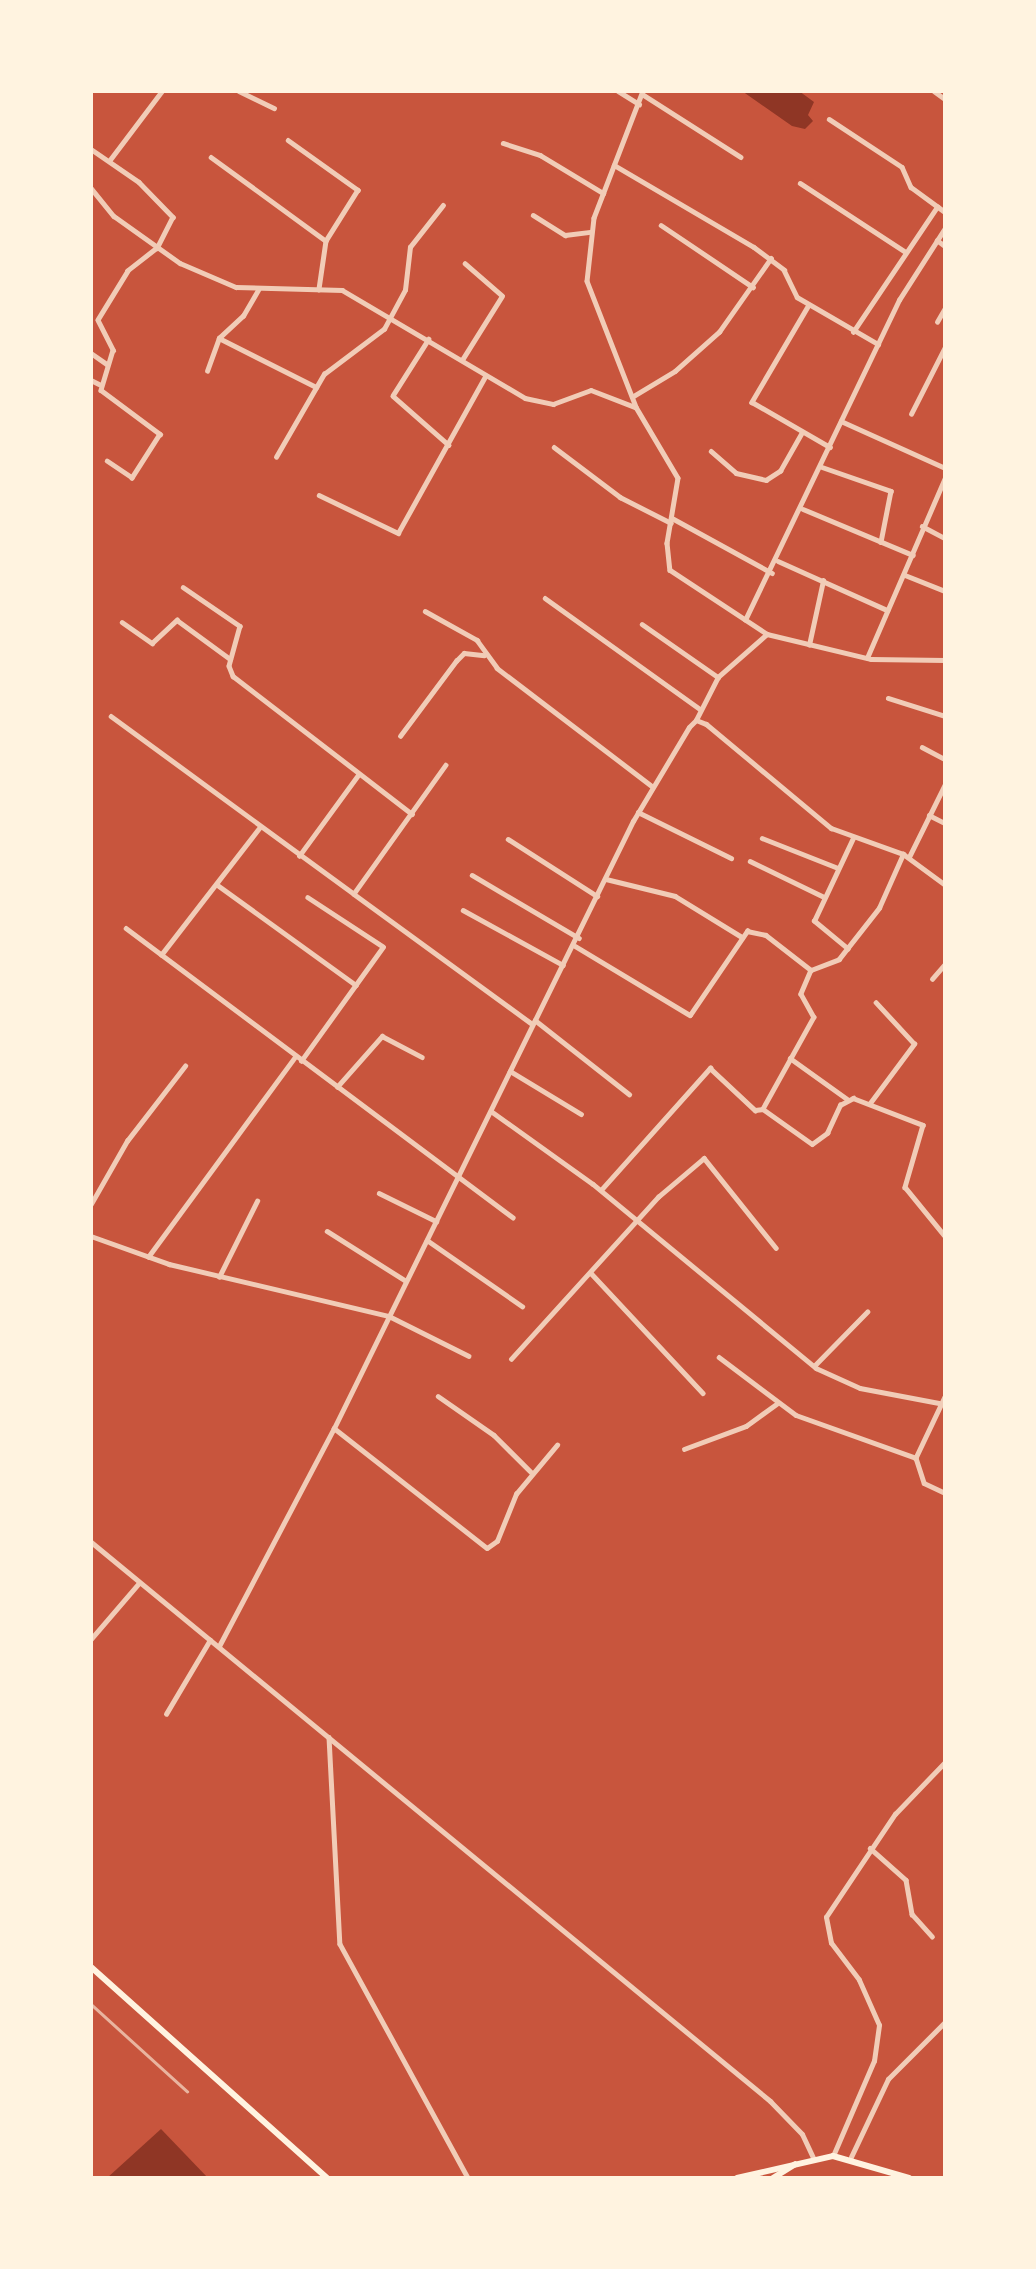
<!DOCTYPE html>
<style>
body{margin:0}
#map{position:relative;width:1036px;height:2269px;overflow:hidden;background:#c8553d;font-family:Poppins,sans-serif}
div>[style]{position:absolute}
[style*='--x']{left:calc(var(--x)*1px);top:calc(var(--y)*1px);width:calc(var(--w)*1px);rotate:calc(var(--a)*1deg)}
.water>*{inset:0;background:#8f3625}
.minor>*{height:4.5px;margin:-2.25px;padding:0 2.25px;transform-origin:2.25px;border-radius:2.25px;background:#f1ccb7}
.tertiary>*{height:5px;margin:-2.5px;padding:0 2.5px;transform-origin:2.5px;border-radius:2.5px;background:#f1ccb7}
.secondary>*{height:6px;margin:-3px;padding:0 3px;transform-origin:3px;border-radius:3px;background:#fff3e0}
.rail>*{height:2.5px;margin:-1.25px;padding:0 1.25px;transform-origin:1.25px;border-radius:1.25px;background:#e9b49f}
span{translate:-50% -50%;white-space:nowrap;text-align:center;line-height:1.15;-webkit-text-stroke:5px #fff3e0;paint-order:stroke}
.frame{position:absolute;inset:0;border:93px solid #fff3e0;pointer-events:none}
</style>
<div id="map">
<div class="water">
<i style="clip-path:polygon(742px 91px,799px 91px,814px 102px,808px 115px,813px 121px,805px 129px,792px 126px)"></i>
<i style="clip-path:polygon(161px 2129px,208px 2178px,107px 2178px)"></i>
</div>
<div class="minor">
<i style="--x:239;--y:91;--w:39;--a:26"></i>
<i style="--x:618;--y:91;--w:25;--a:32"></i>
<i style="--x:643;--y:91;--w:136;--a:111.1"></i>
<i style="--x:594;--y:218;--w:63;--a:96.3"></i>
<i style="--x:587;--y:281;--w:135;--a:68.7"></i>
<i style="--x:636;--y:407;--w:82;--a:59.4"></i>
<i style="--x:678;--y:478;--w:66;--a:99.6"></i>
<i style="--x:667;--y:543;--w:27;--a:84"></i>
<i style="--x:670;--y:570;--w:116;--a:33.4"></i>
<i style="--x:767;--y:634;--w:107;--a:13.5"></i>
<i style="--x:871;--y:659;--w:74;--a:0.8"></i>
<i style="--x:934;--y:91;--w:14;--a:36"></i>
<i style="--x:642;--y:94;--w:117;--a:32.5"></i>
<i style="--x:829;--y:119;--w:87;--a:33.3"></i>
<i style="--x:902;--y:167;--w:22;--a:66"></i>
<i style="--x:911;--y:187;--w:42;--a:36.3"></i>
<i style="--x:288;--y:140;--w:86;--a:35.5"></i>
<i style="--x:358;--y:190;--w:60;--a:122.1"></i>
<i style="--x:326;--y:241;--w:49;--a:98.3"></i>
<i style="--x:503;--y:143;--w:39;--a:18"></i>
<i style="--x:540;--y:155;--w:74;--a:31.1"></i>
<i style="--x:91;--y:149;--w:58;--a:34.5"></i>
<i style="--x:139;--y:182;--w:49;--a:45.8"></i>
<i style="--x:173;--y:217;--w:35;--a:117"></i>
<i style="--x:157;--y:248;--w:37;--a:142"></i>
<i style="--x:128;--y:271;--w:57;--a:121.5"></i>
<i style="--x:98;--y:320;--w:34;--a:63"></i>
<i style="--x:113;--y:350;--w:42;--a:106.7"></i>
<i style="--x:101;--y:390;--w:74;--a:36.7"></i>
<i style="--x:160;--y:434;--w:52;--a:122.5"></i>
<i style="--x:132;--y:478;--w:30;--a:-146"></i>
<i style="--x:211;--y:157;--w:142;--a:36.1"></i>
<i style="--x:109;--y:161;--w:88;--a:-52.9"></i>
<i style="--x:614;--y:165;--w:162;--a:30.4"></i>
<i style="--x:754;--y:247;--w:38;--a:37"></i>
<i style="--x:784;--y:270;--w:30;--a:64"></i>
<i style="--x:797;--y:297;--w:94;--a:30.1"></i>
<i style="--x:800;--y:183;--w:126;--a:33.1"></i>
<i style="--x:91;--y:188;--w:36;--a:51"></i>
<i style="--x:114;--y:216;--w:81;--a:35.5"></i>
<i style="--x:180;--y:263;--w:61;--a:23.2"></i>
<i style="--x:236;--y:287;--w:106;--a:1.6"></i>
<i style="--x:342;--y:290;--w:212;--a:30.5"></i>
<i style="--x:525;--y:398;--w:29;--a:12"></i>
<i style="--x:553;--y:404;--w:40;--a:-20.2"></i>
<i style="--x:591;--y:390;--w:47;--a:21.1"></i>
<i style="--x:533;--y:215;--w:38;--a:32"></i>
<i style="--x:565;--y:235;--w:25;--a:-7"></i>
<i style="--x:661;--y:225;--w:111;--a:34"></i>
<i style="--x:937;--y:240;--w:10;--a:37"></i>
<i style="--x:809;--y:305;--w:113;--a:120.4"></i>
<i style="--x:752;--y:402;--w:90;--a:30"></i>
<i style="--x:937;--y:322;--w:16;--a:-60"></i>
<i style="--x:853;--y:332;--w:151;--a:-56.1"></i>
<i style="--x:219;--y:338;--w:109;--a:26.8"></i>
<i style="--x:429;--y:339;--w:67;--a:122.3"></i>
<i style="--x:393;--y:396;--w:74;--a:41.2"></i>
<i style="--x:91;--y:353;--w:19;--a:35"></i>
<i style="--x:462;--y:360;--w:75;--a:-58"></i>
<i style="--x:502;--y:296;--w:49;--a:-139.1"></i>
<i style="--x:207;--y:371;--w:35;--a:-70"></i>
<i style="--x:219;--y:338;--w:33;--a:-43"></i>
<i style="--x:243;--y:316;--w:30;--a:-60"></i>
<i style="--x:91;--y:380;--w:9;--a:27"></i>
<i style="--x:632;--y:397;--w:50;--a:-31.2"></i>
<i style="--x:675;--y:371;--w:59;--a:-41.6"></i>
<i style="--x:719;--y:332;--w:90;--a:-54.9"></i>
<i style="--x:911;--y:414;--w:75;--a:-63.1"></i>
<i style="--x:841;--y:421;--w:114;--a:24.3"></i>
<i style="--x:554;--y:447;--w:83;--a:37.1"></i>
<i style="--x:620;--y:497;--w:57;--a:27"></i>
<i style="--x:711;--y:451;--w:33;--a:41"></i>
<i style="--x:736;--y:473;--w:31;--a:13"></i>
<i style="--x:766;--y:480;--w:17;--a:-33"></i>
<i style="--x:780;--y:471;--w:43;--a:-60.4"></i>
<i style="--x:276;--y:457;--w:96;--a:-60"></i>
<i style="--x:324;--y:374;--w:75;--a:-36.9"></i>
<i style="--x:384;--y:329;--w:44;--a:-61.7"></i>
<i style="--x:405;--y:290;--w:43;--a:-83.4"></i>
<i style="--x:410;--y:247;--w:53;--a:-51.8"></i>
<i style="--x:822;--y:467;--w:73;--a:19.2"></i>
<i style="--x:891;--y:491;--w:52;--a:101.1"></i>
<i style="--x:319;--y:495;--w:88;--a:25.7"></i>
<i style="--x:398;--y:533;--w:179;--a:-60.9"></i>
<i style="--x:803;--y:509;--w:119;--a:22.7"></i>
<i style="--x:672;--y:518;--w:114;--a:28.8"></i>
<i style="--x:922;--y:526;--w:26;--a:28"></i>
<i style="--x:778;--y:561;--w:120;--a:24.2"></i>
<i style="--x:905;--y:575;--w:43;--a:21.8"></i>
<i style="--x:183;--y:587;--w:69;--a:34.4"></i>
<i style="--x:240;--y:626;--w:41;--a:105.4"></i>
<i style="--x:229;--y:666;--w:11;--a:68"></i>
<i style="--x:233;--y:676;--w:226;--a:37.6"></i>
<i style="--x:545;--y:598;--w:191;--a:35.6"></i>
<i style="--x:425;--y:611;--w:60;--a:29.1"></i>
<i style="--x:477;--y:640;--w:34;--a:54"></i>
<i style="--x:497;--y:668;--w:195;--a:37.3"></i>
<i style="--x:745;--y:620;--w:355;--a:-64.3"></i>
<i style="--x:899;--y:300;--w:85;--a:-57.4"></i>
<i style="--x:122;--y:622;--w:37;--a:35"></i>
<i style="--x:152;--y:643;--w:34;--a:-43"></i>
<i style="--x:177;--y:620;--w:66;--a:36.3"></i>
<i style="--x:642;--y:624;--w:93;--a:34.9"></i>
<i style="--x:809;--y:645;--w:66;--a:-77.7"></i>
<i style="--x:867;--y:658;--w:196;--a:-66.6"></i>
<i style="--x:888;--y:698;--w:60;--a:17.5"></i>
<i style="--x:111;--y:716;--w:301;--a:36.2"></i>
<i style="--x:696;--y:720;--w:48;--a:-62.9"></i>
<i style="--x:718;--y:677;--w:65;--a:-41.3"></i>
<i style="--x:400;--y:736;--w:94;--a:-53.3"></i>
<i style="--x:456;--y:661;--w:11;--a:-45"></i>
<i style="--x:464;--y:653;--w:20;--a:6"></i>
<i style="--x:922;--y:747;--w:26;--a:28"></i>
<i style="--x:446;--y:765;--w:158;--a:125.5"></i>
<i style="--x:354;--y:894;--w:220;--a:36.1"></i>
<i style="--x:638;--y:812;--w:104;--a:26.3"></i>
<i style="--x:929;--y:815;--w:18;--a:27"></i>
<i style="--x:762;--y:838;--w:82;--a:21.5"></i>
<i style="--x:508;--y:839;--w:106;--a:32.6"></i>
<i style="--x:299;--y:856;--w:100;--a:-53.9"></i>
<i style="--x:909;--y:857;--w:81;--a:-63.7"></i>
<i style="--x:750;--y:861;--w:82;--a:25.9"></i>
<i style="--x:472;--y:875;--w:124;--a:30.5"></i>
<i style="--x:606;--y:879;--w:71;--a:13.8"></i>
<i style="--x:675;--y:896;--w:79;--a:31.5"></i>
<i style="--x:219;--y:886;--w:169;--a:35.9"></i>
<i style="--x:463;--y:910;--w:114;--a:28.8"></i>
<i style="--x:126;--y:928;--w:483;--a:36.8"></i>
<i style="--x:575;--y:946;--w:134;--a:31"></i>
<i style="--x:690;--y:1015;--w:102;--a:-55.8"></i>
<i style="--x:747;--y:931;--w:19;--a:12"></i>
<i style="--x:766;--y:935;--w:57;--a:37.9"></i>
<i style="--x:811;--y:970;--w:30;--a:-21"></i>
<i style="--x:839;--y:959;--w:65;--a:-51.9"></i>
<i style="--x:879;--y:908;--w:59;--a:-66"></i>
<i style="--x:848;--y:949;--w:44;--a:-140.5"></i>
<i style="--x:814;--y:921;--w:92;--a:-64.8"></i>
<i style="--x:161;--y:955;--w:160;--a:-52.3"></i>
<i style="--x:811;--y:970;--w:26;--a:113"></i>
<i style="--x:801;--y:994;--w:26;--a:61"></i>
<i style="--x:814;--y:1017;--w:105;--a:119"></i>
<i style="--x:763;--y:1109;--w:60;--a:35.5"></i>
<i style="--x:812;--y:1144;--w:19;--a:-36"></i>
<i style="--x:827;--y:1133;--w:31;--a:-65"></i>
<i style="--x:840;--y:1105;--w:15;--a:-28"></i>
<i style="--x:853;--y:1098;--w:75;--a:21.1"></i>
<i style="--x:923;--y:1125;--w:65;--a:106.2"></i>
<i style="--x:905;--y:1187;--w:63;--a:50.8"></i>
<i style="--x:932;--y:979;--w:20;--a:-49"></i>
<i style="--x:535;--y:1020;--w:120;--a:38.2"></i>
<i style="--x:790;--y:1058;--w:70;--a:35.7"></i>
<i style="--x:301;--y:1061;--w:140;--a:-54.3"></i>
<i style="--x:383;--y:947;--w:90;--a:-146.8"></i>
<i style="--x:510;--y:1071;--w:83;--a:31.2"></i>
<i style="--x:337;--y:1087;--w:68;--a:-48.6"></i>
<i style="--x:382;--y:1036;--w:45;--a:27.7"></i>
<i style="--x:870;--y:1103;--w:74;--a:-53.3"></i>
<i style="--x:914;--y:1044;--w:56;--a:-132.8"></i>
<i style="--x:491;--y:1111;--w:125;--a:35.6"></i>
<i style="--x:593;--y:1184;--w:289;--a:39.5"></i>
<i style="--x:816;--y:1368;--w:48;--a:24.4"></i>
<i style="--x:860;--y:1388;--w:80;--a:10.8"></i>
<i style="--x:601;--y:1190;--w:164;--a:-48.2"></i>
<i style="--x:710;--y:1068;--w:62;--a:43"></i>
<i style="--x:755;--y:1110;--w:8;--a:-7"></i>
<i style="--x:379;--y:1193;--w:64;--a:26.2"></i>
<i style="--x:91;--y:1204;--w:73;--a:-60.3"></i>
<i style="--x:127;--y:1141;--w:95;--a:-52.3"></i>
<i style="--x:327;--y:1231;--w:93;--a:32.3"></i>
<i style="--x:91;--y:1236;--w:83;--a:19.7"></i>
<i style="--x:169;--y:1264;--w:226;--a:13.3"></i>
<i style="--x:389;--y:1316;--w:89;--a:26.6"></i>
<i style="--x:427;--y:1240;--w:116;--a:34.8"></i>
<i style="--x:148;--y:1257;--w:248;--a:-53.7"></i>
<i style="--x:591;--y:1273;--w:164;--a:47"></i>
<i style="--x:219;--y:1277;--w:85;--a:-63.4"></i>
<i style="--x:719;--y:1357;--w:96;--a:37"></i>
<i style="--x:796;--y:1415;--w:127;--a:19.7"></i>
<i style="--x:511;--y:1359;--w:219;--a:-47.8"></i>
<i style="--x:658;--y:1197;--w:60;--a:-40.3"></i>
<i style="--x:704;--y:1158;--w:115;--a:51.3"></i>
<i style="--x:814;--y:1366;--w:76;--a:-45.5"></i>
<i style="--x:438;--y:1396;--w:68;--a:34.9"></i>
<i style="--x:494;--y:1435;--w:52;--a:45"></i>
<i style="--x:945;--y:1397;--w:68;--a:115.4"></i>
<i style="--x:916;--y:1458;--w:26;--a:72"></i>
<i style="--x:924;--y:1483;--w:23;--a:25"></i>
<i style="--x:334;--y:1428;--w:194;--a:38.1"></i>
<i style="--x:487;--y:1548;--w:12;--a:-35"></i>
<i style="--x:497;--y:1541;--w:51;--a:-68"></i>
<i style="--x:516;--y:1494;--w:64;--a:-50.1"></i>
<i style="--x:684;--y:1449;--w:66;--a:-20.4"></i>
<i style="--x:746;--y:1426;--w:37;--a:-36"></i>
<i style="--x:91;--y:1639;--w:74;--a:-49.4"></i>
<i style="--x:166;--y:1714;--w:86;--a:-59.3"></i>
<i style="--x:329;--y:1737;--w:207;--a:87"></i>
<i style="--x:340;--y:1944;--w:267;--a:61.3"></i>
<i style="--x:870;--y:1848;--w:48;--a:41.6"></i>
<i style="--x:906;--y:1880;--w:35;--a:80"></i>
<i style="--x:912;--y:1914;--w:30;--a:48"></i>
<i style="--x:833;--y:2156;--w:103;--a:-66.7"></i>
<i style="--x:874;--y:2061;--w:36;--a:-82"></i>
<i style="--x:879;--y:2025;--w:49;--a:-114"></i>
<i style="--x:859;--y:1980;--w:46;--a:-127.1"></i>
<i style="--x:831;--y:1943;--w:26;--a:-101"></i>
<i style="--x:826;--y:1917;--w:124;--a:-56.2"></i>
<i style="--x:895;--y:1814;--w:72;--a:-46.1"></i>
<i style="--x:851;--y:2157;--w:86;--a:-64.6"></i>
<i style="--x:888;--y:2079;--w:81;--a:-45"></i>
</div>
<div class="tertiary">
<i style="--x:91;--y:1542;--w:880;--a:39.46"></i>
<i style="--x:770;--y:2101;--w:46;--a:45.9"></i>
<i style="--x:802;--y:2134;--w:26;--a:65"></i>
<i style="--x:219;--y:1646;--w:246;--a:-62.2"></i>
<i style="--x:334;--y:1428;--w:677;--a:-63.78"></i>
<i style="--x:633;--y:821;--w:109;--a:-59.2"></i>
<i style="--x:689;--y:727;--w:10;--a:-45"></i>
<i style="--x:696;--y:720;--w:11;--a:22"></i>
<i style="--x:706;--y:724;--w:163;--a:39.8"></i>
<i style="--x:831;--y:828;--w:77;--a:19.9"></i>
<i style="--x:903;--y:854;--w:52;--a:36.4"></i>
</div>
<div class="secondary">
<i style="--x:91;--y:1967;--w:317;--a:41.8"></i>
<i style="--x:737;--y:2178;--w:98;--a:-12.9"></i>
<i style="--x:833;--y:2156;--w:79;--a:16.1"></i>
<i style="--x:773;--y:2178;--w:26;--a:-32"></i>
</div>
<div class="rail">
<i style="--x:91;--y:2004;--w:130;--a:42.2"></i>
</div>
<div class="frame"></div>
</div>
